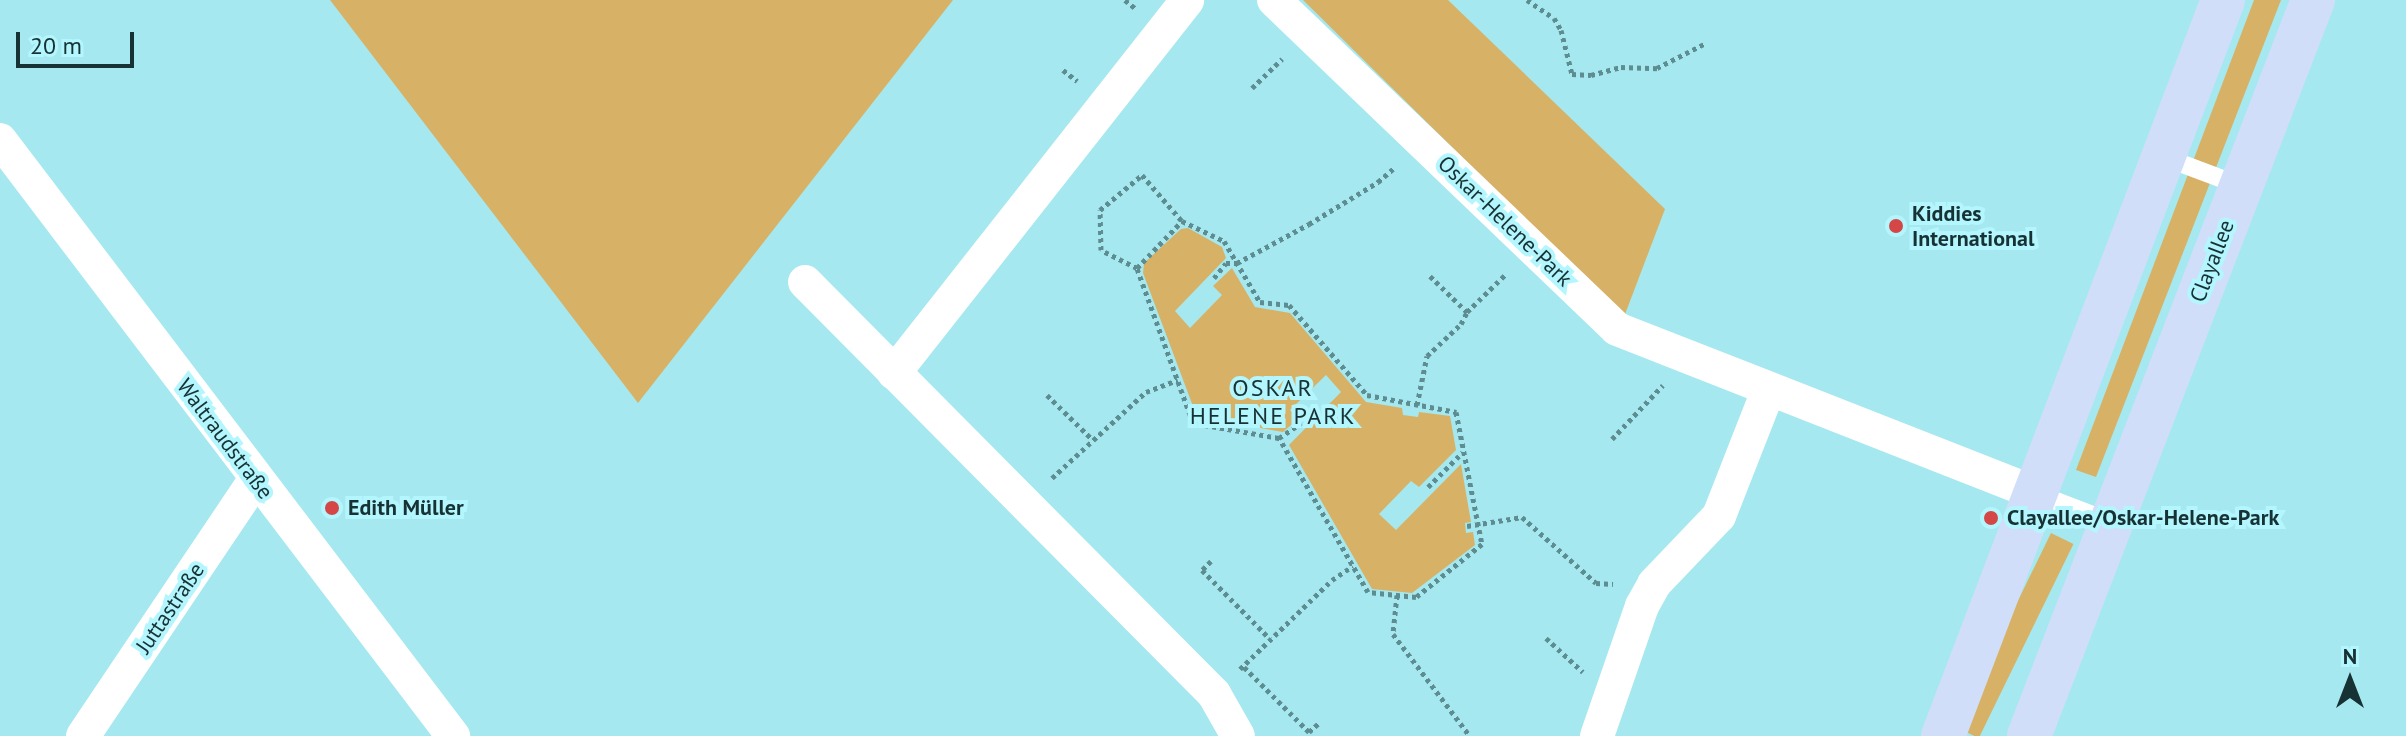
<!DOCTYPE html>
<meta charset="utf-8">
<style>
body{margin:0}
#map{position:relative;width:2406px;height:736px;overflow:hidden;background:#a6e8ef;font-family:"PT Sans",sans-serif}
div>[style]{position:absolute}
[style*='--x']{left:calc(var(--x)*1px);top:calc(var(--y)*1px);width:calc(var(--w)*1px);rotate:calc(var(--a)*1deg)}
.green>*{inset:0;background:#d7b266;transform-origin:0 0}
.path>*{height:5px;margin-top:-2.5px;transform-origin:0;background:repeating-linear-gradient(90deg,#5d8c91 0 4px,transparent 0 8px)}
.service>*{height:18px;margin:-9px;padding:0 9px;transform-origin:9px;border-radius:9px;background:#fff}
.minor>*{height:34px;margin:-17px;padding:0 17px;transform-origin:17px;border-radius:17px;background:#fff}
.secondary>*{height:44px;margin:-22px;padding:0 22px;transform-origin:22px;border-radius:22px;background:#d1def9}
.dots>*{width:22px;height:22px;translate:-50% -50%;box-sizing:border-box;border:4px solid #b3f6fd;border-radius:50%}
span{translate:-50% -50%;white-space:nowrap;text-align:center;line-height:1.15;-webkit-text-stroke:8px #b3f6fd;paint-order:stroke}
.poi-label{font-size:22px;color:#173235;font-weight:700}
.left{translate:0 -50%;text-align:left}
.street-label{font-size:22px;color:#173235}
.neighbourhood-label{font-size:24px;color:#173235;letter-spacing:2px}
.north{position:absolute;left:2310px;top:640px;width:80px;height:80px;-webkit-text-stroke:6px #b3f6fd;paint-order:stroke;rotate:0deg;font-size:22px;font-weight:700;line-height:32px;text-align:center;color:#173235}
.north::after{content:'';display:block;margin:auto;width:28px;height:36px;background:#173235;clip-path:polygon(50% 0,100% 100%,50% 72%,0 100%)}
.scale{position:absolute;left:16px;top:32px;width:118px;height:36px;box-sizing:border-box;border:4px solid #173235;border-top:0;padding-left:10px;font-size:24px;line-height:28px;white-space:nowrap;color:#173235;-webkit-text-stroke:6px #b3f6fd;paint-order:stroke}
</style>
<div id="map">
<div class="green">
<i style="clip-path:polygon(330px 0,953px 0,638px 403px)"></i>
<i style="clip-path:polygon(1303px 0,1448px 0,1665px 209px,1624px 317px)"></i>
<i style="clip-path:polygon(2254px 0,2281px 0,2096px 477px,2076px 470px)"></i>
<i style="clip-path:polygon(1188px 228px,1222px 247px,1226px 258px,1175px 311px,1190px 328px,1222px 295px,1213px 286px,1232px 268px,1255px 307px,1290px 313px,1366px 402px,1402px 408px,1403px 415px,1418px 417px,1419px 412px,1450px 416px,1456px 450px,1419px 487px,1411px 481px,1379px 514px,1396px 530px,1461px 464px,1471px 522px,1465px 523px,1466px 533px,1473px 532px,1475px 545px,1412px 593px,1372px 589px,1289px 445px,1341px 392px,1326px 375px,1290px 410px,1298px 419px,1283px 432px,1197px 417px,1143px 273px,1144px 263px,1181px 229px)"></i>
<i style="left:2051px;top:533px;width:25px;height:216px;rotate:26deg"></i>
</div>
<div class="path">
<i style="--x:1125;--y:0;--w:13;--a:39"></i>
<i style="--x:1527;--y:0;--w:32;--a:34"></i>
<i style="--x:1554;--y:18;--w:14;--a:60"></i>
<i style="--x:1561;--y:30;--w:45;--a:76"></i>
<i style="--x:1572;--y:74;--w:19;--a:3"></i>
<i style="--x:1591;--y:75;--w:31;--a:-15"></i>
<i style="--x:1621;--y:67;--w:36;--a:2"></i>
<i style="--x:1657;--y:68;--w:53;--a:-27.1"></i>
<i style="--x:1063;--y:70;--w:18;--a:38"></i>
<i style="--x:1252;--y:88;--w:42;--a:-44"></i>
<i style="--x:1182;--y:221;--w:47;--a:25.5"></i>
<i style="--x:1224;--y:241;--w:71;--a:59.5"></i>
<i style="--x:1260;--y:302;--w:29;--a:6"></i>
<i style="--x:1289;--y:305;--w:119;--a:49.1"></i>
<i style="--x:1367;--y:395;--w:91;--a:10.8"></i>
<i style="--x:1456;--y:412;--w:135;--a:78.9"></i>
<i style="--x:1482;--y:544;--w:85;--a:141.2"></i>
<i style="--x:1416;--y:597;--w:48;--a:-174.1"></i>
<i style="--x:1368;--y:592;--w:178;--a:-120"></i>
<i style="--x:1279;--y:438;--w:87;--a:-170.1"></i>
<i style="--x:1193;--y:423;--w:165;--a:-109.9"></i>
<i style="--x:1137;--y:268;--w:65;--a:-46.2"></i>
<i style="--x:1137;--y:268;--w:40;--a:-153.4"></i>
<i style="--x:1101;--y:250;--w:40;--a:-91.4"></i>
<i style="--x:1100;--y:210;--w:55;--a:-39.8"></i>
<i style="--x:1142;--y:175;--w:61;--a:49"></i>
<i style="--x:1430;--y:276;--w:52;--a:44.2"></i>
<i style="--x:1214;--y:278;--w:19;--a:-51"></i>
<i style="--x:1226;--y:263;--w:11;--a:0"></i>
<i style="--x:1237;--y:263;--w:82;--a:-28.4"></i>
<i style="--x:1309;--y:224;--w:81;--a:-31.3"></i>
<i style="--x:1378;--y:182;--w:23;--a:-41"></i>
<i style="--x:1047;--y:395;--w:64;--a:44.4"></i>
<i style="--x:1417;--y:405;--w:50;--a:-78.5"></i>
<i style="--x:1427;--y:356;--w:47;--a:-43.3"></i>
<i style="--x:1461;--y:324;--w:13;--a:-63"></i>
<i style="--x:1467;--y:312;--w:54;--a:-44.3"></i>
<i style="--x:1279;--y:438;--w:27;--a:-34"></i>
<i style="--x:1612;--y:439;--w:74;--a:-46.6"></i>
<i style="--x:1052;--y:478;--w:127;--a:-42.5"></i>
<i style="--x:1146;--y:392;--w:34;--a:-21"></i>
<i style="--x:1428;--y:487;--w:49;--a:-45"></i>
<i style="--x:1467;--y:526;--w:56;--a:-9.3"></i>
<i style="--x:1522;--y:517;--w:99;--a:41.7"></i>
<i style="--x:1596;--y:583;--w:17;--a:3"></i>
<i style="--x:1211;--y:561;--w:13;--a:135"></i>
<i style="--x:1202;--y:570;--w:97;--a:45.4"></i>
<i style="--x:1397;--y:595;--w:39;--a:96"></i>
<i style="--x:1393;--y:634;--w:128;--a:53"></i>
<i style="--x:1546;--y:638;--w:50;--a:42.6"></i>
<i style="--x:1244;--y:667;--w:92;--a:45"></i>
<i style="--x:1309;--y:732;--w:15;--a:-42"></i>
<i style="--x:1240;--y:669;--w:128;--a:-44.1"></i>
<i style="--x:1332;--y:580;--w:25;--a:-34"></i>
</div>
<div class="service">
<i style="--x:2164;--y:157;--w:82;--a:20.6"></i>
<i style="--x:2035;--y:493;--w:81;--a:20.9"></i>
</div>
<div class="minor">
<i style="--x:1274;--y:0;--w:475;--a:43.8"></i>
<i style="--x:1617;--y:329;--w:449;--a:21.4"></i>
<i style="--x:0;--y:140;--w:749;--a:52.76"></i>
<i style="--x:805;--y:282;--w:581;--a:45.21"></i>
<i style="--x:1214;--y:694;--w:48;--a:60.3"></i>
<i style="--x:894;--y:373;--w:474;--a:-51.8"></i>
<i style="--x:83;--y:736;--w:308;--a:-56.1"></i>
<i style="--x:1597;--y:736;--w:138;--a:-70.9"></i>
<i style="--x:1642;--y:606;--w:25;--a:-61"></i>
<i style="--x:1654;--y:584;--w:94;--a:-46.3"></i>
<i style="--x:1719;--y:516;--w:134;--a:-68.6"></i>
</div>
<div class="secondary">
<i style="--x:1943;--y:736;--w:787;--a:-69.17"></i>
<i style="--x:2029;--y:736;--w:789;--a:-68.9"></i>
</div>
<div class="dots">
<i style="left:1896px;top:226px;background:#d54647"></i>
<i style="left:332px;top:508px;background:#d54647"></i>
<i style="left:1991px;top:518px;background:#d54647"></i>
</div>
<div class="poi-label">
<span class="left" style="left:1912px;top:226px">Kiddies<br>International</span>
<span class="left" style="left:348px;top:508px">Edith Müller</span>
<span class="left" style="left:2007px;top:518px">Clayallee/Oskar-Helene-Park</span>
</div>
<div class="street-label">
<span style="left:1505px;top:221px;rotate:44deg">Oskar-Helene-Park</span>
<span style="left:2212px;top:261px;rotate:-69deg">Clayallee</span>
<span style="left:225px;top:439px;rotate:53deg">Waltraudstraße</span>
<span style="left:170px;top:608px;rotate:-56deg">Juttastraße</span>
</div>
<div class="neighbourhood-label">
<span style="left:1273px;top:402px">OSKAR<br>HELENE PARK</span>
</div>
<div class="north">N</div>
<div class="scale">20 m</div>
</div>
